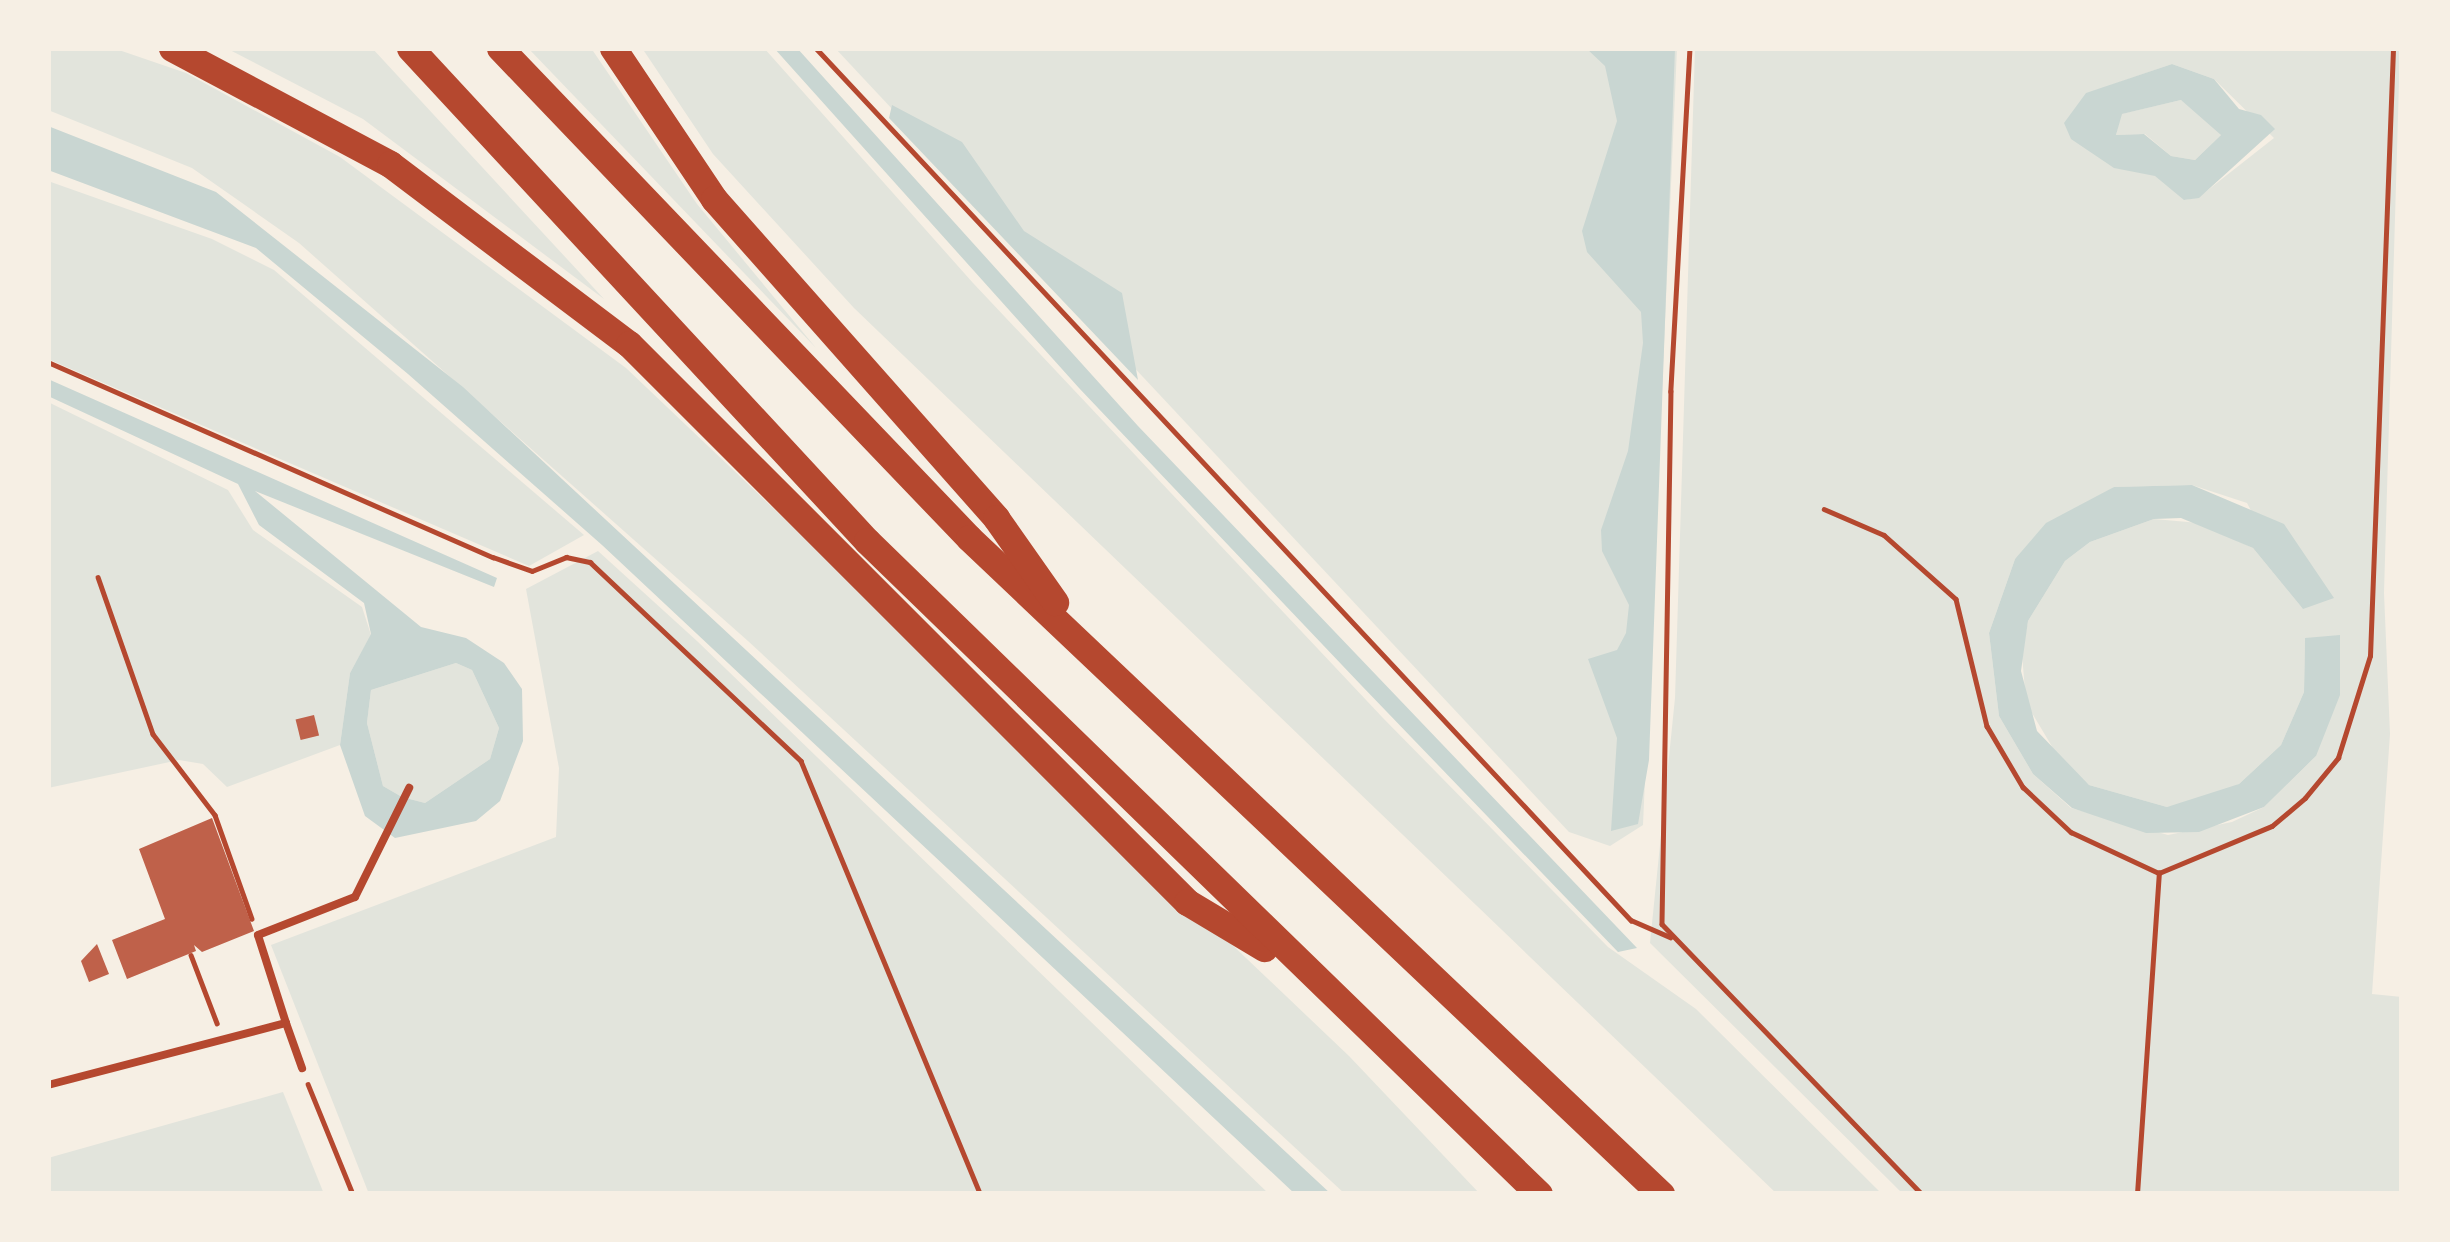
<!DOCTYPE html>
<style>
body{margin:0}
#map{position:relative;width:2450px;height:1242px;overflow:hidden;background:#f6efe4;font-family:"Times New Roman",serif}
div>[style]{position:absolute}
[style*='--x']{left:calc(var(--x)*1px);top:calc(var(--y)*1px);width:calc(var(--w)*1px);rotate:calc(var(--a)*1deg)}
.green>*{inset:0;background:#e2e4dc}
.water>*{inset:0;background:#c9d6d2}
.building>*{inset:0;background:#bf614a;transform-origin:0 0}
.path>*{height:4.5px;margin:-2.25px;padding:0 2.25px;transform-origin:2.25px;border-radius:2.25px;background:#b5482f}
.service>*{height:8px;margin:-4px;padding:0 4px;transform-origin:4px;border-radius:4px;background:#b5482f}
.motorway>*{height:27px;margin:-13.5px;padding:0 13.5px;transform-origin:13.5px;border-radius:13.5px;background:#b5482f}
span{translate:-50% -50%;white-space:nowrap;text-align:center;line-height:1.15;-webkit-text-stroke:12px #f6efe4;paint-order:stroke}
.frame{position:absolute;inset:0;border:51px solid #f6efe4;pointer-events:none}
</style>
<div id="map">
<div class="green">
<i style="clip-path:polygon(48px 48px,113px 48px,186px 73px,340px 157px,626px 368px,1349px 1056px,1480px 1194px,1345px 1194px,748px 641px,299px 243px,192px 168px,48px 110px)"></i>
<i style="clip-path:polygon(226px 48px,372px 48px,604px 299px,363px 119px)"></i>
<i style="clip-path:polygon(528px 48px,591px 48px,697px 204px,816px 348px)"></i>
<i style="clip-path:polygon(642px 48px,764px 48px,973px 283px,1383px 718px,1608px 947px,1696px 1009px,1882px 1194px,1777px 1194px,854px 308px,713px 154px)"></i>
<i style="clip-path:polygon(835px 48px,1677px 48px,1643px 825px,1610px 846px,1569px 832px)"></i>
<i style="clip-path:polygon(evenodd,1695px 48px,2400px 48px,2384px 593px,2390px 734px,2372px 994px,2402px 997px,2402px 1194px,1903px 1194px,1650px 943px,1675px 698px,1695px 48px,2172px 64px,2214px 79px,2274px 138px,2199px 197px,2185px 200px,2156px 176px,2084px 144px,2111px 85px,2172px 64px,1695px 48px,2192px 485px,2247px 503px,2303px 609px,2253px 548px,2199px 523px,2154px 519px,2090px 542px,2065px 561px,2028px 621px,2022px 654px,2026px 703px,2063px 765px,2089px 785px,2167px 807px,2210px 799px,2239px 784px,2281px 745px,2304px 692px,2305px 638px,2316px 756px,2264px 807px,2232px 822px,2168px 835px,2071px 808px,2033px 774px,1999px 716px,1989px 633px,2015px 559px,2114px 487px,2192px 485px)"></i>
<i style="clip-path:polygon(2181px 100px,2218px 124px,2221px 135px,2195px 160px,2171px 156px,2145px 134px,2116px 135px,2121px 114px)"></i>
<i style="clip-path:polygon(48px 181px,212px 239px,274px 270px,584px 535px,529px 566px,48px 359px)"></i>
<i style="clip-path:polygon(48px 402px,228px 490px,253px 530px,362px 607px,371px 635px,350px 673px,340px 745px,227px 787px,203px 764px,179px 760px,48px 788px)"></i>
<i style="clip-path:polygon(598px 551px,697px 641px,1269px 1194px,369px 1194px,271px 945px,556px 837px,559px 768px,526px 589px)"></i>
<i style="clip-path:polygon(456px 663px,472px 670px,499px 728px,490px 759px,425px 803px,402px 797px,383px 786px,367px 723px,371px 690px)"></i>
<i style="clip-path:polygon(283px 1092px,324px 1194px,48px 1194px,48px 1158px)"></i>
</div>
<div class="water">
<i style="clip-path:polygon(774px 48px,797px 48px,1138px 426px,1637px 948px,1618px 952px,1361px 685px,1079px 388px)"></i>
<i style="clip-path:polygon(1586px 48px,1675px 48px,1649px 760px,1638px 824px,1611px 831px,1617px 738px,1588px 659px,1617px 650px,1626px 633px,1629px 605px,1602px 551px,1601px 530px,1628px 451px,1643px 343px,1641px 312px,1587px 252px,1582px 231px,1617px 121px,1605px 66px)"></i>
<i style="clip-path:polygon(evenodd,2172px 64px,2214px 79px,2239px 109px,2261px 115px,2275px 129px,2199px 198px,2184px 200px,2155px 176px,2114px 168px,2071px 139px,2064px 123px,2086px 93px,2172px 64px,2181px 100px,2221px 135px,2195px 160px,2171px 156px,2144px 134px,2116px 135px,2122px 114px,2181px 100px)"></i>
<i style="clip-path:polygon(892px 105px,962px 142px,1024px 231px,1122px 293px,1138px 380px,889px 118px)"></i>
<i style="clip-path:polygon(48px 126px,216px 192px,463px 387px,1331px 1194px,1295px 1194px,602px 545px,408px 374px,256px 248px,48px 170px)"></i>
<i style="clip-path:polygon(evenodd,48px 379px,497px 578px,494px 587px,255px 491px,421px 627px,466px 638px,504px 663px,522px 689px,523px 741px,500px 801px,476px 821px,395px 838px,365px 816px,340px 745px,350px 673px,371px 634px,364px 603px,259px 525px,238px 484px,48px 396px,48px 379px,456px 663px,472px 670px,499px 728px,490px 759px,425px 803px,402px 797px,383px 786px,367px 723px,371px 690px,456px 663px)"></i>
<i style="clip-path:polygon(2192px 485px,2284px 524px,2334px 598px,2303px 609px,2253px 548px,2181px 518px,2154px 519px,2090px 542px,2065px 561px,2028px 621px,2021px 671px,2037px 731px,2089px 785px,2167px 807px,2239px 784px,2281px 745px,2304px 692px,2305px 638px,2340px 635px,2340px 695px,2316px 756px,2264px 807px,2199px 832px,2146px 833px,2072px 808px,2033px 774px,1999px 716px,1989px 633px,2015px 559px,2046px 523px,2114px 487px)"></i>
</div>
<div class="building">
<i style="left:314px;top:715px;width:21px;height:19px;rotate:76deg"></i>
<i style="clip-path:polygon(212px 818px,254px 931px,202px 952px,194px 945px,196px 951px,127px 979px,112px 940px,165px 919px,139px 849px)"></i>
<i style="clip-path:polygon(97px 944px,109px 974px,89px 982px,81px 961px)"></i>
</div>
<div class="path">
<i style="--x:816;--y:48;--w:1194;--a:46.94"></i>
<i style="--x:1631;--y:920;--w:43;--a:23.6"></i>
<i style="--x:1690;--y:48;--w:344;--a:93.2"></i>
<i style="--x:1671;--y:391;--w:533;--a:90.97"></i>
<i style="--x:1662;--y:924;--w:375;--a:46.1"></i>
<i style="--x:48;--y:362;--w:486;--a:23.7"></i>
<i style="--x:493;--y:557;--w:41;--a:19.7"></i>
<i style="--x:532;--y:571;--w:37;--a:-22"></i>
<i style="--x:566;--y:557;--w:25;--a:12"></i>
<i style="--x:590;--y:562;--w:290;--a:43.3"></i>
<i style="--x:801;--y:761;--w:469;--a:67.5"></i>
<i style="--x:1824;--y:509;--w:65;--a:23.4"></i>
<i style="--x:1884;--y:535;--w:96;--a:41.6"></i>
<i style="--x:1956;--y:599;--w:131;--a:76.3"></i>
<i style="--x:1987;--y:726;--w:71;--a:59.5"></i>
<i style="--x:2023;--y:787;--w:66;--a:43.2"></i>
<i style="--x:2071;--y:832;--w:97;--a:25"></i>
<i style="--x:98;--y:577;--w:166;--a:70.7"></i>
<i style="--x:153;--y:734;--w:102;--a:52.6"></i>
<i style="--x:215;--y:815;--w:110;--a:70.4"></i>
<i style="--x:191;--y:955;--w:73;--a:69.1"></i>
<i style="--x:308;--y:1084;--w:119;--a:67.8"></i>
<i style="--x:2137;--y:1194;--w:322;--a:-86.1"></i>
<i style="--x:2159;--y:873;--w:122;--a:-22.6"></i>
<i style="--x:2272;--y:826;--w:43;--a:-40.3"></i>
<i style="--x:2305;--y:798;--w:52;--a:-50.5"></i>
<i style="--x:2338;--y:758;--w:107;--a:-72.6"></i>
<i style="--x:2370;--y:656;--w:608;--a:-87.83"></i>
</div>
<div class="service">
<i style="--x:286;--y:1023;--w:92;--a:-107.7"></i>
<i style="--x:258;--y:935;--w:104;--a:-21.4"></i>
<i style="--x:355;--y:897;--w:122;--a:-63.6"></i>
<i style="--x:48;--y:1085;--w:246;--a:-14.6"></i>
<i style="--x:286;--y:1023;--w:48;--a:70.4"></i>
</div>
<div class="motorway">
<i style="--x:172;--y:48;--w:247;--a:28"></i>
<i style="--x:390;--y:164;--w:299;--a:37"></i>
<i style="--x:629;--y:344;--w:789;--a:45"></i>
<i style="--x:1187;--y:902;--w:90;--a:30.9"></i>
<i style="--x:410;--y:48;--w:672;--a:47.17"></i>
<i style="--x:867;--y:541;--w:937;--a:44.18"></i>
<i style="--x:500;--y:48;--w:678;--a:46.25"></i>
<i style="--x:969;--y:538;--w:954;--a:43.47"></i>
<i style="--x:613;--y:48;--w:182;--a:56.2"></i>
<i style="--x:714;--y:199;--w:426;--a:48.5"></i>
<i style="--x:996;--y:518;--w:103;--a:54.9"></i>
</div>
<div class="frame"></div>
</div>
